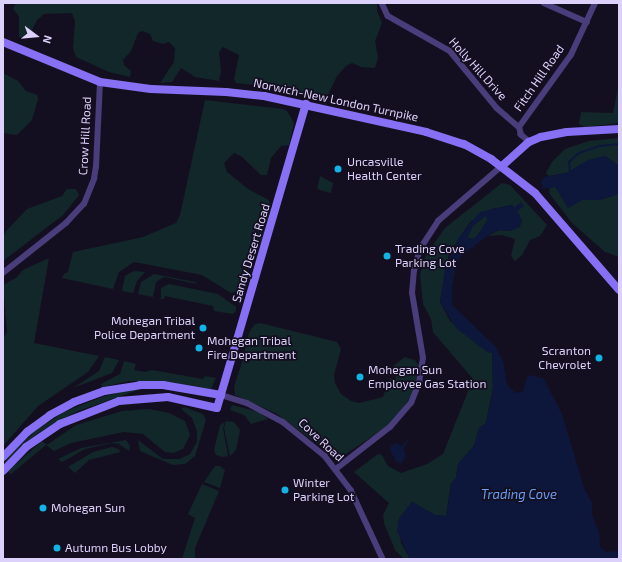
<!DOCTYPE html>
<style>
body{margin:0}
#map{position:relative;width:622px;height:562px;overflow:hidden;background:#140f20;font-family:"Exo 2",sans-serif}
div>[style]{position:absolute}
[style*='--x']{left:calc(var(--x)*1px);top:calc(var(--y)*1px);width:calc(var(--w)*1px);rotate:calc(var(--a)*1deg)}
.green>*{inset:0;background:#12272a}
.water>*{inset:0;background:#0d173b}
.stream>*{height:2px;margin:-1px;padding:0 1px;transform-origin:1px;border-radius:1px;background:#0d173b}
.street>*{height:5.5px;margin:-2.75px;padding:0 2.75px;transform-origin:2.75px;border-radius:2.75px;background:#493d7b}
.secondary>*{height:8px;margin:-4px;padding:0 4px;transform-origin:4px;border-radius:4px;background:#8770f4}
.dots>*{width:11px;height:11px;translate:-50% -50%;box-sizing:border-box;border:2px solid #140f20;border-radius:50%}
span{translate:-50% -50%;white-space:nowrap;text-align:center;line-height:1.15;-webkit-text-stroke:3.5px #140f20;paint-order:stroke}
.street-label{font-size:12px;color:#dcd1fb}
.poi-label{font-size:12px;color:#dcd1fb}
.left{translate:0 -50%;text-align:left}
.right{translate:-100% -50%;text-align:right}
.water-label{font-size:13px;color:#689ef3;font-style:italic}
.frame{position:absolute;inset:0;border:4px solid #dcd1fb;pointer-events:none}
.north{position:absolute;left:16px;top:16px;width:40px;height:40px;-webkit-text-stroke:3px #140f20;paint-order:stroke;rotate:106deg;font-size:11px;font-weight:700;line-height:16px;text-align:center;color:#dcd1fb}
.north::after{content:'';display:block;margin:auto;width:14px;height:18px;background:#dcd1fb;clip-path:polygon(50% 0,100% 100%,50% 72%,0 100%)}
</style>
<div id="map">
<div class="green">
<i style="clip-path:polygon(16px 3px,377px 3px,377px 11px,382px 23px,375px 41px,378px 58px,375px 68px,361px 67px,352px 63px,346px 66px,337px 76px,326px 99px,287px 89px,236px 83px,234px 79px,239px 55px,223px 47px,219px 52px,221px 71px,219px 81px,195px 77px,181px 68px,172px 82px,160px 83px,174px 62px,175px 48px,169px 42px,163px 44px,153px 41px,150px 34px,142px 31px,138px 33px,131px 51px,123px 60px,124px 65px,131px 71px,130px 77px,109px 72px,76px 57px,73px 48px,75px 21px,72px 13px,44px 14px,37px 20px,28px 38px,19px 37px,19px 16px,13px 9px)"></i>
<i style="clip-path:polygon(3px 73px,18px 81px,26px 91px,37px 95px,38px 99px,32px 120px,17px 135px,3px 133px)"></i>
<i style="clip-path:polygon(619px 84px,619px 123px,585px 127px,579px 124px,581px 112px,613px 113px)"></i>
<i style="clip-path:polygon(205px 100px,283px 109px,287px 111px,294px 123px,289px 145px,281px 146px,271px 158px,267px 175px,261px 175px,241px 156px,234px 153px,224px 163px,227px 172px,248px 189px,269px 200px,271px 208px,261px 243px,249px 263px,239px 291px,231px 293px,202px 275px,134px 262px,119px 272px,113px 289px,62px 278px,64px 274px,68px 272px,73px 252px,143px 237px,176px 223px,180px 215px)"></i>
<i style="clip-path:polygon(619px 138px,619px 166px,605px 156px,566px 173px,549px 176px,546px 173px,552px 162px,565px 149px,589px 141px)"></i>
<i style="clip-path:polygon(320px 176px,333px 183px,331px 193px,317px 189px)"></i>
<i style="clip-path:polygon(502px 183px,510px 185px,547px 225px,540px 236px,530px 240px,522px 255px,515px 261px,511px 256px,515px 239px,502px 235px,488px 236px,499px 230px,510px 231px,517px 211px,524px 206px,514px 208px,512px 205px,491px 209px,470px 222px,449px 254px,440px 302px,450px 321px,492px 353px,493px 388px,486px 423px,479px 428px,474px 446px,458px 464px,456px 478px,451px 484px,446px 516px,435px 515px,412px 502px,400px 517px,398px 523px,401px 543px,410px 559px,404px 559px,395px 550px,384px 523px,383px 515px,389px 503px,354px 472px,378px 454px,382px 455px,388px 466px,401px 473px,427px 464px,443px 454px,473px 379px,433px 332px,431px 319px,423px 304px,420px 274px,425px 257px,445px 228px)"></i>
<i style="clip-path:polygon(555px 186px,568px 208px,582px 200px,599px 200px,619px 194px,619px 257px,605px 252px,572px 223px,549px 193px,550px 187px)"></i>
<i style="clip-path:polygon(67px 189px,76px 189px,79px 195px,63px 215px,3px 261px,3px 236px,8px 229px,27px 209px,62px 196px)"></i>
<i style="clip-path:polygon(485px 216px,488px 219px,478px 235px,474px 239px,467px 238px,473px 226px)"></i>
<i style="clip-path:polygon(49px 258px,34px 343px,99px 356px,88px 372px,38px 406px,3px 446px,3px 339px,7px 332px,3px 285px,16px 278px,23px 270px)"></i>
<i style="clip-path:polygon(134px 271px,145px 272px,137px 281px,133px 293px,122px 291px,125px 276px)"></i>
<i style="clip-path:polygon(154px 274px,195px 282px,197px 284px,164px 277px,156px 282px,153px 297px,138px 294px,141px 282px)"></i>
<i style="clip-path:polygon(169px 284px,218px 294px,236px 307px,236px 311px,233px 314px,214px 311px,213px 306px,165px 296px,164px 299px,161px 299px,161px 288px)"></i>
<i style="clip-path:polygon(260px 323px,337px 342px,341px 349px,334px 375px,335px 383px,341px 394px,351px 401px,359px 403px,383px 397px,390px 378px,395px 380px,397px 371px,393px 366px,405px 357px,415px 360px,419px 366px,413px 393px,396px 419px,386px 427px,340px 458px,335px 457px,277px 414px,235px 395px,234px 387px,243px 359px,249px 362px,251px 360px,251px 358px,243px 357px,249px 333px,254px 325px)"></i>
<i style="clip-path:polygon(105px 357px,119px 360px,112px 373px,73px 388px,99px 371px)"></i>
<i style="clip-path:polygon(124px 361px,136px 364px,134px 370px,145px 372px,152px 370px,203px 379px,205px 376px,216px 378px,211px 389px,163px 381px,129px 381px,102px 387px,101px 384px,120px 374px)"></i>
<i style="clip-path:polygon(128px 390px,138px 390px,78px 411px,49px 426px,26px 442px,3px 465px,10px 455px,35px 431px,64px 412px,102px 397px)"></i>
<i style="clip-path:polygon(232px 405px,259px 412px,268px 419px,251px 424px,244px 415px,230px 410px)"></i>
<i style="clip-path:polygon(184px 407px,203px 414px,206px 420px,195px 456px,185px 464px,173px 465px,140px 451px,138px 440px,163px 459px,180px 459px,190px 454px,197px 442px,197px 431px,192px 418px,181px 409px)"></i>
<i style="clip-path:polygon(149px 409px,169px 413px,185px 421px,190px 435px,183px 449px,173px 453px,165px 452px,143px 434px,124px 432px,71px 443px,54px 451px,46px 445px,11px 474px,8px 471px,42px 441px,47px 445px,76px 425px,122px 411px)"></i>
<i style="clip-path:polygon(226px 421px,234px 422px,240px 430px,236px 450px,230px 456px,224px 428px)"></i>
<i style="clip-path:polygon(225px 422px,223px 428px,228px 456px,223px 457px,216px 455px,214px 450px,220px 425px)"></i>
<i style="clip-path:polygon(126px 440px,130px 446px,129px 451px,119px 444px,112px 443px,85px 449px,62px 462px,58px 459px,81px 448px)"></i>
<i style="clip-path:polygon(112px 447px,119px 449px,120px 452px,89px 460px,75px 473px,68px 467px,93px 452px)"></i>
<i style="clip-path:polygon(215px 466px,220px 466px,225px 470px,220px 488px,204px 482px)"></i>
<i style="clip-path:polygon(202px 484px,219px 491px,195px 548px,195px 559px,182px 559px,195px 518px,188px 514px)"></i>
</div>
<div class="water">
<i style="clip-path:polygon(605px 156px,619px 166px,619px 194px,599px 200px,582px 200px,568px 208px,556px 187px,545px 189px,541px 182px,544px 177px,566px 173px,588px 160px)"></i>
<i style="clip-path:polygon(evenodd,521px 202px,524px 206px,517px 211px,522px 220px,520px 227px,510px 231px,498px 230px,490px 234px,461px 256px,455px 269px,452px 287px,452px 305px,495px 346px,503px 361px,507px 384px,511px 389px,516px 393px,523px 391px,527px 377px,531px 375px,544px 379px,562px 414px,584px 488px,592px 503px,592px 515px,599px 532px,600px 547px,606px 552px,619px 551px,619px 559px,410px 559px,397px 531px,400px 517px,412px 502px,435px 515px,446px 516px,451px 484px,456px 478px,458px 464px,474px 446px,479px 428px,486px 423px,493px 388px,492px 353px,487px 352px,456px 328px,440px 302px,445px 268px,459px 237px,480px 212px,512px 205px,514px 208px,521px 202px,485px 216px,488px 219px,478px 235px,474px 239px,467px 238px,473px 226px,485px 216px)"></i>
<i style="clip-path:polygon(395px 443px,403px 447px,406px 456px,401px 464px,396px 461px,390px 450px,391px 446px)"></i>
</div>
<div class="stream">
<i style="--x:570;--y:173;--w:11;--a:-95"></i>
<i style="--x:569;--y:162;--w:13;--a:-42"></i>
<i style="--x:579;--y:153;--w:21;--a:-19"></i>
<i style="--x:599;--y:146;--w:20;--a:-6"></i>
<i style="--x:542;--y:188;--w:5;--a:-37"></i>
<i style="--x:403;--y:447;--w:7;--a:-56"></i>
</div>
<div class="street">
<i style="--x:382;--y:3;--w:14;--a:65"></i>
<i style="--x:388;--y:16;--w:71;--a:29.4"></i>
<i style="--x:450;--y:51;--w:74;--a:50.5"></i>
<i style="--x:497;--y:108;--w:29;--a:41"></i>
<i style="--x:544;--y:3;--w:47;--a:23.8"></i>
<i style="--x:529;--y:142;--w:11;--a:-139"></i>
<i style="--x:521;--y:135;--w:8;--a:-104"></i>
<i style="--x:519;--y:127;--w:89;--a:-54.2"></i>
<i style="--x:571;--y:55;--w:57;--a:-65.2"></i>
<i style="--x:3;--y:273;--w:80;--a:-38.4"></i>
<i style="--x:66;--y:223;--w:26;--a:-47"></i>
<i style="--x:84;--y:204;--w:27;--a:-68"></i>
<i style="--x:94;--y:179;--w:12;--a:-81"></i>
<i style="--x:96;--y:167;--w:85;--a:-87.3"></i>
<i style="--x:221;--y:395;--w:27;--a:17"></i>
<i style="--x:247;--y:403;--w:41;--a:27.8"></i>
<i style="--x:283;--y:422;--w:54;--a:39"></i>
<i style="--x:325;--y:456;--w:43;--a:52.6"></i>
<i style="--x:351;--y:490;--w:76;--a:65.1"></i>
<i style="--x:336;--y:469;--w:68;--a:-37.9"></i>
<i style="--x:390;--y:427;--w:32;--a:-49"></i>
<i style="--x:411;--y:403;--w:22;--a:-68"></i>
<i style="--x:419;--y:383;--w:25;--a:-81"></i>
<i style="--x:423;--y:358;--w:66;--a:-99.6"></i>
<i style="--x:412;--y:293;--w:22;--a:-85"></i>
<i style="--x:414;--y:271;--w:23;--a:-75"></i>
<i style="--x:420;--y:249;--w:33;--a:-57"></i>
<i style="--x:438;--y:221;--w:84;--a:-40.7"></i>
</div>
<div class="secondary">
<i style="--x:3;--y:42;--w:105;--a:22.4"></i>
<i style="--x:100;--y:82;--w:51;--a:7.8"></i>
<i style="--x:151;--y:89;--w:75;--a:2.3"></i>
<i style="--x:226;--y:92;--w:38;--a:6"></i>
<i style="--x:264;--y:96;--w:166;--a:12.5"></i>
<i style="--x:426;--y:132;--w:40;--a:18"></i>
<i style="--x:464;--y:144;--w:31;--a:29"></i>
<i style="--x:491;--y:159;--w:56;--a:37.7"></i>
<i style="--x:535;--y:193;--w:128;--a:49.1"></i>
<i style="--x:502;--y:166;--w:36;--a:-42"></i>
<i style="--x:529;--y:142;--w:13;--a:-23"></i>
<i style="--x:541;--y:137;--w:26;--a:-11"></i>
<i style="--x:567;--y:132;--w:52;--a:-3.3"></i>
<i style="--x:3;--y:457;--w:35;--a:-46"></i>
<i style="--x:27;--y:432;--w:29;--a:-36"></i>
<i style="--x:50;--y:415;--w:27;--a:-28"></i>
<i style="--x:74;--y:402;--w:32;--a:-20"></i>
<i style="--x:104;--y:391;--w:36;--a:-9"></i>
<i style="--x:140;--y:385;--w:23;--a:0"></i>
<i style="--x:163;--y:385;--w:59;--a:9.8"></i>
<i style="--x:3;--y:471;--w:33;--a:-46"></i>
<i style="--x:26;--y:447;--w:41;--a:-34.1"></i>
<i style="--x:60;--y:424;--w:63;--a:-21.3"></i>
<i style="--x:119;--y:401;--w:49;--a:-4.7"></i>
<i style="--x:168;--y:397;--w:50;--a:12.7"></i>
<i style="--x:217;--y:408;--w:317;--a:-73.7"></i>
</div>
<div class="dots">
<i style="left:338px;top:169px;background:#12b3e7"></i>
<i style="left:387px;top:256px;background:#12b3e7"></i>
<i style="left:203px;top:328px;background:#12b3e7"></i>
<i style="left:199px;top:348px;background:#12b3e7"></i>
<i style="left:599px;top:358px;background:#12b3e7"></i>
<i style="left:360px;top:377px;background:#12b3e7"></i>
<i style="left:285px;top:490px;background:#12b3e7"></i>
<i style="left:43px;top:508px;background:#12b3e7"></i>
<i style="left:57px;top:548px;background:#12b3e7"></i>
</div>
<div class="street-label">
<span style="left:478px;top:69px;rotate:48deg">Holly Hill Drive</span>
<span style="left:539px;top:78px;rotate:-55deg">Fitch Hill Road</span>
<span style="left:336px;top:100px;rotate:12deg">Norwich-New London Turnpike</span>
<span style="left:85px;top:136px;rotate:-87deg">Crow Hill Road</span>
<span style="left:251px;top:253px;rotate:-73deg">Sandy Desert Road</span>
<span style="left:321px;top:440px;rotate:43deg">Cove Road</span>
</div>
<div class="poi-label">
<span class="left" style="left:347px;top:169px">Uncasville<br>Health Center</span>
<span class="left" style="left:395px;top:256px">Trading Cove<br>Parking Lot</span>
<span class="right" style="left:195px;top:328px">Mohegan Tribal<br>Police Department</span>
<span class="left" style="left:207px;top:348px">Mohegan Tribal<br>Fire Department</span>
<span class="right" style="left:591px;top:358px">Scranton<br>Chevrolet</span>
<span class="left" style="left:368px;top:377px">Mohegan Sun<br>Employee Gas Station</span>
<span class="left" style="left:293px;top:490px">Winter<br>Parking Lot</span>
<span class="left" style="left:51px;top:508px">Mohegan Sun</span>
<span class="left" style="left:65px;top:548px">Autumn Bus Lobby</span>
</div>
<div class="water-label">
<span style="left:519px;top:494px">Trading Cove</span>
</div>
<div class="frame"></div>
<div class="north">N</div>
</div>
